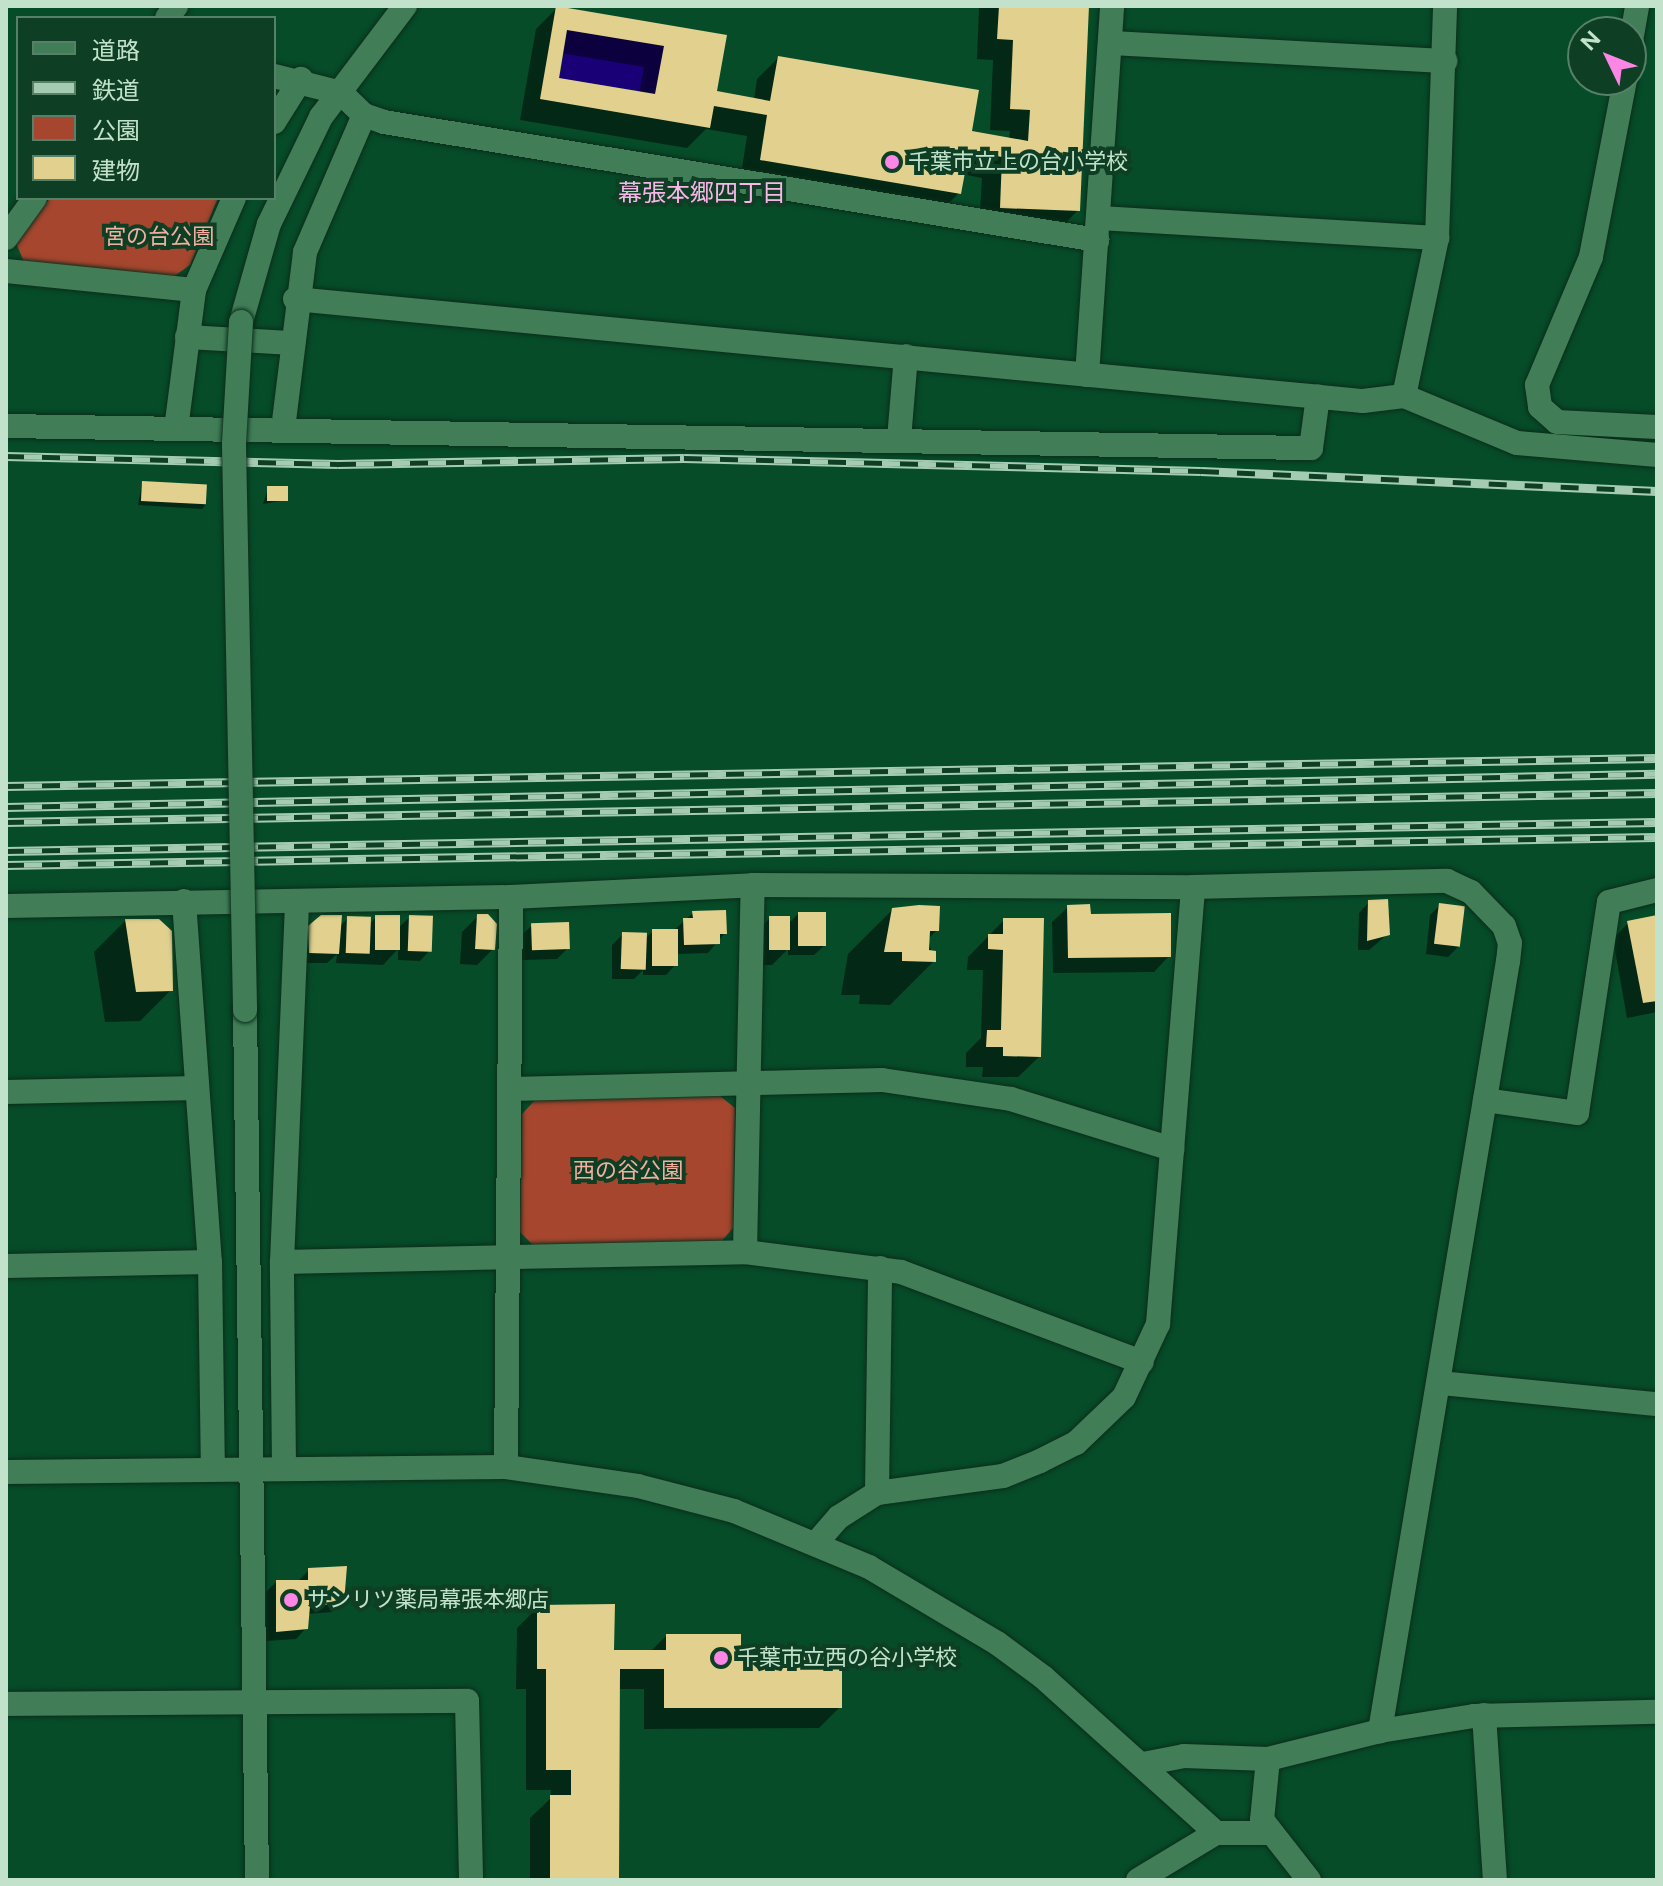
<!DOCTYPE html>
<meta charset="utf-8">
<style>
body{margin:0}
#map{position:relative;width:1663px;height:1886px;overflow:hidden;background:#064c29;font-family:Figtree,"Noto Sans JP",sans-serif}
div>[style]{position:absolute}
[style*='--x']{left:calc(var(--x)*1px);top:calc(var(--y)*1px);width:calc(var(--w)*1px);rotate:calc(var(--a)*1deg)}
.green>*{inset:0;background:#a6462f}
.water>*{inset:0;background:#1a0076;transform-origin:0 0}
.shadow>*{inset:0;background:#0007}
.building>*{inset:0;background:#e2d08e;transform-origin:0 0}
.roads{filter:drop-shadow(0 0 2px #0c2d1a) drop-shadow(0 0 2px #0c2d1a)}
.minor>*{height:24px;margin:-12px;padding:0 12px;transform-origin:12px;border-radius:12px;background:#417e58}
.rail>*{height:9px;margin-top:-4.5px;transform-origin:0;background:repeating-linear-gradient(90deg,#0e3f24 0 18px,#a6cbb3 0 36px);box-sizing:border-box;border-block:2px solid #a6cbb3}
.bridges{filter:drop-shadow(0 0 2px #0c2d1a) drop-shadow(0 0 2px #0c2d1a)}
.minor-bridge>*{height:24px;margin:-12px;padding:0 12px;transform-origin:12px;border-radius:12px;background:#417e58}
.dots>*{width:22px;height:22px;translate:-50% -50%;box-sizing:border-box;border:4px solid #0e3f24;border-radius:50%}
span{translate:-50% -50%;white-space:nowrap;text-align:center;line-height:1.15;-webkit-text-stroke:8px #0e3f24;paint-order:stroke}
.poi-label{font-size:22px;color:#c3e2cc}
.left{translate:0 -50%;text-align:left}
.park-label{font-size:22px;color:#f1b0a0}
.neighbourhood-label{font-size:24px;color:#f8b6e9}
.frame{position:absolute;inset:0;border:8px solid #c3e2cc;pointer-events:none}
.legend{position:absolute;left:16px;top:16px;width:260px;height:184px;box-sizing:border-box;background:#0e3f24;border:2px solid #568067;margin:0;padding:10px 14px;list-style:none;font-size:24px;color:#c3e2cc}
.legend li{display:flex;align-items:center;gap:16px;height:40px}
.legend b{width:40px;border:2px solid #568067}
.north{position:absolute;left:1567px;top:16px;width:80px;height:80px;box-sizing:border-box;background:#0e3f24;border:2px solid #568067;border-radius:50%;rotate:313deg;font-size:22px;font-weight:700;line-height:32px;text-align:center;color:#c3e2cc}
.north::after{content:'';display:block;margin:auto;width:28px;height:36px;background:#fb86e5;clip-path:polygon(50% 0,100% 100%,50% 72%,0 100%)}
</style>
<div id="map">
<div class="green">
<i style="clip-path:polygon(50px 198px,218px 198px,190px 265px,173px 277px,24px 262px,16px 243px)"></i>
<i style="clip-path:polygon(720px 1096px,735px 1108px,733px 1228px,720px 1243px,534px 1246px,520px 1232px,522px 1114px,535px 1100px)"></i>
</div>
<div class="water">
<i style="left:567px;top:30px;width:98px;height:49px;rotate:9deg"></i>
</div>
<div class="shadow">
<i style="clip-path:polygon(evenodd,979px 6px,1087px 6px,1078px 210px,1057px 232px,979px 228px,982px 178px,962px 174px,959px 193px,938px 214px,740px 181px,747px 136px,706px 129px,687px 148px,520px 120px,536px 29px,557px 8px,724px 36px,714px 93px,754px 100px,757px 79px,778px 58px,970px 133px,1009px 140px,1010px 131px,990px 130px,993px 60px,977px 59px,979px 6px,561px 53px,644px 67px,639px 94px,557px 80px,561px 53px)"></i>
<i style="clip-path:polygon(142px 483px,206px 504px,202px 509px,138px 505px)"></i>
<i style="clip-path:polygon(268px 488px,287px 500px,263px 504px)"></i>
<i style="clip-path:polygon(1369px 902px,1388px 934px,1369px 950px,1358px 950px,1359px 913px)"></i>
<i style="clip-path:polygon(1440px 905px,1459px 946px,1448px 957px,1426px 954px,1430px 915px)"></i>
<i style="clip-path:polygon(1068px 907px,1089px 916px,1169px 956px,1154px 972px,1053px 973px,1052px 922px)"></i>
<i style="clip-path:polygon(892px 910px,937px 930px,928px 939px,934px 961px,890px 1005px,859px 1004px,860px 995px,841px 995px,848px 954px)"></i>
<i style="clip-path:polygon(693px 913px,725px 933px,708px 953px,676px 954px,676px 964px,666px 975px,643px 975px,643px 970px,634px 979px,612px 979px,612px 945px,623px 934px,645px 939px,653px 931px,673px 931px)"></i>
<i style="clip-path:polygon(798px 914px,825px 945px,814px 955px,788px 955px,788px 949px,772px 965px,753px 965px,754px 934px,770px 918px,788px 924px)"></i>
<i style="clip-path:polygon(478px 916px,493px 949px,477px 965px,460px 964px,462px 932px)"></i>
<i style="clip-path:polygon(376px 917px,398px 928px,410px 917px,430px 950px,420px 961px,398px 960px,398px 949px,383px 965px,336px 963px,337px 954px,327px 963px,299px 963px,299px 938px,310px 927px,339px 927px,348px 918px,369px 925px)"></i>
<i style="clip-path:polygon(1657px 918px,1657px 1012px,1627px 1018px,1613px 939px,1628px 923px)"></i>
<i style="clip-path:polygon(1004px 920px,1040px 1056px,1018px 1077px,982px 1077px,983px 1067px,966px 1067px,966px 1053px,981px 1038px,983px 970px,967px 970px,968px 957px)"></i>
<i style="clip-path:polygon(125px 921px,171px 990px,140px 1021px,105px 1022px,94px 952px)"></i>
<i style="clip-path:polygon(532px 925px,568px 948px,557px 959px,522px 960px,522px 935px)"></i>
<i style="clip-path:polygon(309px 1570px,342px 1602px,332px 1612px,307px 1614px,306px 1628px,296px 1639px,266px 1641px,266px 1592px,276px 1582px,299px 1580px)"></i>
<i style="clip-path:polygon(538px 1607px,612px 1652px,650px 1652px,666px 1636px,739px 1652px,840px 1707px,819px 1728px,644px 1729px,644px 1689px,618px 1689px,617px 1880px,530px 1880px,530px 1818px,551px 1798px,551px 1790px,526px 1790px,526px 1689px,516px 1689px,517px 1628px)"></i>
</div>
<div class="building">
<i style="clip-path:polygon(evenodd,556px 6px,727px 35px,717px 91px,770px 101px,778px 56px,979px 90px,972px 131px,1028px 141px,1030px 110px,1010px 109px,1013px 40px,997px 39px,999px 6px,1089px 6px,1080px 211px,1000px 208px,1002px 157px,969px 151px,961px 194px,760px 160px,767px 115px,714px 106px,710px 128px,540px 99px,556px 6px,567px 30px,664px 46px,655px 94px,559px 78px,567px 30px)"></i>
<i style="left:142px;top:481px;width:65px;height:20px;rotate:3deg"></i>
<i style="left:267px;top:486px;width:21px;height:15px"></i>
<i style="clip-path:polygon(1388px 899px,1390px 935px,1367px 941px,1368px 900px)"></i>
<i style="left:1439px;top:903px;width:26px;height:41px;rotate:7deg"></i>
<i style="clip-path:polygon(1090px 904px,1091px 914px,1171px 913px,1171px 957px,1068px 958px,1067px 905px)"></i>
<i style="clip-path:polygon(919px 905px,940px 906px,939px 931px,930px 931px,929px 950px,936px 951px,936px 962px,902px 961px,902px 952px,884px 952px,892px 908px)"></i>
<i style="clip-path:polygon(726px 910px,727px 934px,720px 934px,720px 944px,684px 945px,683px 918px,693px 918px,692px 911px)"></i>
<i style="left:798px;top:912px;width:28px;height:34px"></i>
<i style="clip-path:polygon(477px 914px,488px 914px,497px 924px,495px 950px,475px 949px)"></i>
<i style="clip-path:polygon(321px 915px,342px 915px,339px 954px,309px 953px,308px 926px)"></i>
<i style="left:375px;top:915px;width:25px;height:35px"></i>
<i style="left:409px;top:915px;width:24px;height:36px;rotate:2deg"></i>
<i style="clip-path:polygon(1657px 915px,1657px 1001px,1643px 1003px,1627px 921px)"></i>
<i style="left:347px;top:916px;width:24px;height:37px;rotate:2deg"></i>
<i style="left:769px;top:916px;width:21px;height:34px"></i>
<i style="clip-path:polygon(1003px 918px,1044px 918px,1041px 1057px,1003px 1056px,1003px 1047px,986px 1047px,987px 1030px,1001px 1030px,1003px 950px,988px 949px,988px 934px,1003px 934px)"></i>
<i style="clip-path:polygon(125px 919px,159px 919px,172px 931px,173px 991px,136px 992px)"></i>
<i style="left:569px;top:922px;width:27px;height:38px;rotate:88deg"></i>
<i style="left:652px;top:929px;width:26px;height:37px"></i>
<i style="left:622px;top:932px;width:25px;height:37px;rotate:2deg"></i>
<i style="clip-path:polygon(347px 1566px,344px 1603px,310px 1606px,308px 1629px,276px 1632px,276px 1580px,308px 1580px,308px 1568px)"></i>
<i style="clip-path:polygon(615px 1604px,614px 1650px,666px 1650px,666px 1634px,741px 1634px,741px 1650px,842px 1650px,842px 1708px,664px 1708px,664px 1669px,620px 1669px,619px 1880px,550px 1880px,550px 1795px,571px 1795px,571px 1770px,546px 1770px,546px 1669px,537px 1669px,537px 1605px)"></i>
</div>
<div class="roads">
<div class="minor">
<i style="--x:167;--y:18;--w:15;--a:-53"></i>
<i style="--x:1631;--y:41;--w:36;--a:-80"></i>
<i style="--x:1110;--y:43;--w:336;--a:3.1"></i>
<i style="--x:274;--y:76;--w:69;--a:14.2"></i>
<i style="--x:341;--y:93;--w:32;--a:44"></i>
<i style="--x:364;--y:115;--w:21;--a:19"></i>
<i style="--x:384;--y:122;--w:723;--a:9.4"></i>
<i style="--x:1625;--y:80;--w:180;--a:100.9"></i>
<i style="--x:1591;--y:257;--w:139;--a:112.9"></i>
<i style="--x:1537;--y:385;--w:22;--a:82"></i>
<i style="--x:1540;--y:407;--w:23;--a:41"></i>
<i style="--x:1557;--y:422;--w:100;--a:2.9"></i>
<i style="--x:274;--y:122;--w:51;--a:-57.9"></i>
<i style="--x:1099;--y:218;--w:339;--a:3.4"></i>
<i style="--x:6;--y:238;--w:49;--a:-54.1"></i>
<i style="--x:6;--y:271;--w:189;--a:5.8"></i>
<i style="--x:295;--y:299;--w:1073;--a:5.46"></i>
<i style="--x:1363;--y:401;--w:41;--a:-7"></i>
<i style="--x:1404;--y:396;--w:122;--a:22.6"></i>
<i style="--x:1517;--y:443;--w:141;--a:4.9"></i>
<i style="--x:241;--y:322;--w:102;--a:-74.1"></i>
<i style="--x:269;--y:224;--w:119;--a:-64.1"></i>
<i style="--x:321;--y:117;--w:139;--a:-52.9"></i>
<i style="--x:187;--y:337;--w:103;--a:3.3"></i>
<i style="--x:1087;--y:375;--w:370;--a:-86.1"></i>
<i style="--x:1404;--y:396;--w:161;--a:-78.2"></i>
<i style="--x:1437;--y:238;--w:232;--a:-88"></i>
<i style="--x:6;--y:426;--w:1305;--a:0.97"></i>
<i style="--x:1311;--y:448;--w:52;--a:-82.3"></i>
<i style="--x:176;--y:429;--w:140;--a:-82.6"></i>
<i style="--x:194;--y:290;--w:100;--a:-66.5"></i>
<i style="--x:283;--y:429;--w:178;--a:-82.9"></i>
<i style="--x:305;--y:252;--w:149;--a:-66.7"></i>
<i style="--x:899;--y:439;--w:83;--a:-85.2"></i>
<i style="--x:184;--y:901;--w:362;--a:85.9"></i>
<i style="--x:210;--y:1262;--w:206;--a:89.2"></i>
<i style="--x:6;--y:906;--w:505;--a:-1.02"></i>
<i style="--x:511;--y:897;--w:242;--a:-2.8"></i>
<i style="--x:753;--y:885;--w:440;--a:0.3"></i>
<i style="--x:1193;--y:887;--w:254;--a:-1.4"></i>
<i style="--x:1447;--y:881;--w:26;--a:25"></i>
<i style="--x:1471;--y:892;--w:47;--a:45.9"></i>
<i style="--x:1504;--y:926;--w:18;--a:71"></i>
<i style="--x:1510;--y:943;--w:18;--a:96"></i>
<i style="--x:1508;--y:961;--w:781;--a:99.44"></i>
<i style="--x:245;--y:1010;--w:870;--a:89.21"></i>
<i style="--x:511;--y:1089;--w:371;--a:-1.4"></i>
<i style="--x:882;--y:1080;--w:130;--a:8.4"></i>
<i style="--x:1011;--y:1099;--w:169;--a:17.3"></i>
<i style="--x:6;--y:1092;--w:191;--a:-1.2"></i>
<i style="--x:1485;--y:1100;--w:93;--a:8"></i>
<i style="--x:1577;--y:1113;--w:213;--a:-81.4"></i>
<i style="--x:1609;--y:902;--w:49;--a:-14"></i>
<i style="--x:745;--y:1252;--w:367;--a:-88.8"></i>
<i style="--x:282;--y:1262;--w:463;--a:-1.2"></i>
<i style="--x:745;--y:1252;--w:157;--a:7.3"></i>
<i style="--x:901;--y:1272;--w:257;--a:20.5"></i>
<i style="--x:6;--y:1266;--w:204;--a:-1.1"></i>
<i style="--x:1441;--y:1383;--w:217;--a:5.6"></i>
<i style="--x:284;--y:1467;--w:205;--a:-90.6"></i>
<i style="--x:282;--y:1262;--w:361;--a:-87.6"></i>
<i style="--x:506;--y:1467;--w:570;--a:-89.5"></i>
<i style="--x:6;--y:1472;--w:500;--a:-0.57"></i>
<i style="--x:506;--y:1467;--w:133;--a:8.2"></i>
<i style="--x:638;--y:1486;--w:99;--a:14.6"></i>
<i style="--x:734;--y:1511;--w:146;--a:22.5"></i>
<i style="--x:869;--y:1567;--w:149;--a:30.7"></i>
<i style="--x:997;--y:1643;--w:57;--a:36.5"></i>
<i style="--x:1043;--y:1677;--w:233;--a:42"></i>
<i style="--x:877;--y:1493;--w:225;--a:-89.2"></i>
<i style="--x:817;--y:1542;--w:33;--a:-49"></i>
<i style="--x:839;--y:1517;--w:45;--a:-32.3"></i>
<i style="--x:877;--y:1493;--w:127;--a:-7.7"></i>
<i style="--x:1003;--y:1476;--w:40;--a:-22"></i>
<i style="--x:1040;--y:1461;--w:40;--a:-26.6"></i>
<i style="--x:1076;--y:1443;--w:66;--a:-43.8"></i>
<i style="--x:1124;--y:1397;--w:81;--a:-65"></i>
<i style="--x:1158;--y:1324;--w:438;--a:-85.4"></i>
<i style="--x:6;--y:1704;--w:461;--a:-0.4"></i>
<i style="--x:467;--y:1701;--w:179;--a:88.7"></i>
<i style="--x:1484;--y:1715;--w:165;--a:86.2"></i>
<i style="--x:1268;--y:1759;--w:61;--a:95.6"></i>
<i style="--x:1262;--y:1820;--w:76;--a:51.9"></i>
<i style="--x:1143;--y:1764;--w:42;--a:-11"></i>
<i style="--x:1184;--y:1756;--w:84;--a:2"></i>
<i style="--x:1268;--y:1759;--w:115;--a:-14"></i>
<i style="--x:1380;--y:1731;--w:95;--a:-9.1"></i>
<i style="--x:1474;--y:1716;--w:183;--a:-1.3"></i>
<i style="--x:1138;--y:1880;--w:91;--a:-31.1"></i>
<i style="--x:1216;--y:1833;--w:53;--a:0"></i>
</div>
</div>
<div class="rail">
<i style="--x:6;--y:456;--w:332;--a:1.4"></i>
<i style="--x:338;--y:464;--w:346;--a:-1"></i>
<i style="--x:684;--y:458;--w:517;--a:1.44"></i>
<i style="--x:1201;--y:471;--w:456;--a:2.5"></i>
<i style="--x:6;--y:786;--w:1651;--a:-0.97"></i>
<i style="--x:6;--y:807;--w:1651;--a:-1.15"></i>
<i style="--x:6;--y:822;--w:1651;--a:-1.01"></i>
<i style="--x:6;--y:851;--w:1651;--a:-1.01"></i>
<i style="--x:6;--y:865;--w:1651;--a:-0.97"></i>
</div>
<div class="bridges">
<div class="minor-bridge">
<i style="--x:241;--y:322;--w:123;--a:93.3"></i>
<i style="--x:234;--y:445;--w:565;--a:88.88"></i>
</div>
</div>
<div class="dots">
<i style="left:892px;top:162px;background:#fb86e5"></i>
<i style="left:291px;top:1600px;background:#fb86e5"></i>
<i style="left:721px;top:1658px;background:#fb86e5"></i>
</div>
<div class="poi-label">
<span class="left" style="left:908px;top:162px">千葉市立上の台小学校</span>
<span class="left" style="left:307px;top:1600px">サンリツ薬局幕張本郷店</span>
<span class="left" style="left:737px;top:1658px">千葉市立西の谷小学校</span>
</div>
<div class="park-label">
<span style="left:159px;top:237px">宮の台公園</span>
<span style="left:628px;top:1171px">西の谷公園</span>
</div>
<div class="neighbourhood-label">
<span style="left:702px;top:193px">幕張本郷四丁目</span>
</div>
<div class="frame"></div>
<ul class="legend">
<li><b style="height:10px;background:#417e58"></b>道路</li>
<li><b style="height:10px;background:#a6cbb3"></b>鉄道</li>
<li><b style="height:22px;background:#a6462f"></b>公園</li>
<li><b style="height:22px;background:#e2d08e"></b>建物</li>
</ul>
<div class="north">N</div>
</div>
